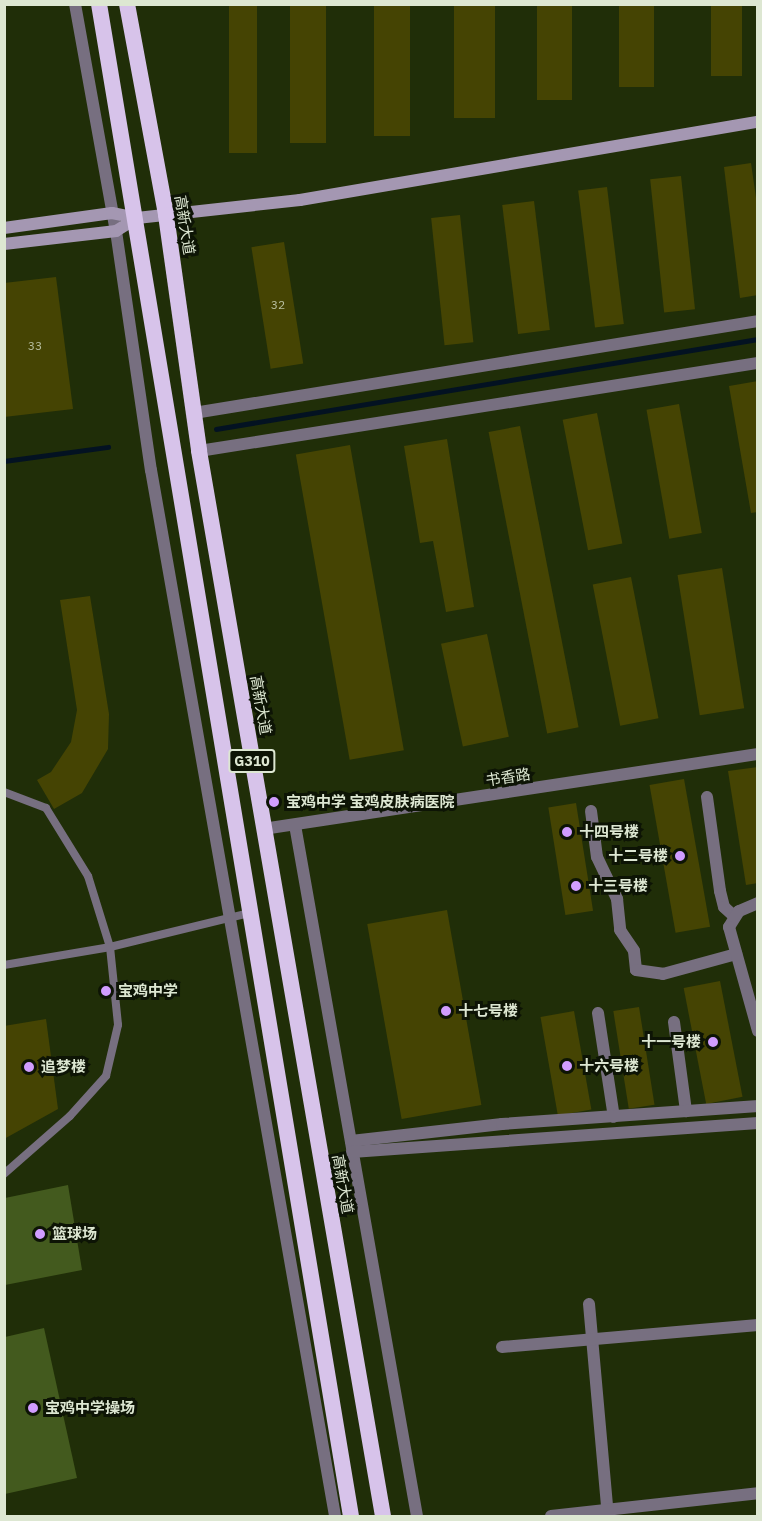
<!DOCTYPE html>
<meta charset="utf-8">
<style>
body{margin:0}
#map{position:relative;width:762px;height:1521px;overflow:hidden;background:#202e08;font-family:"IBM Plex Sans","Noto Sans SC",sans-serif}
div>[style]{position:absolute}
[style*='--x']{left:calc(var(--x)*1px);top:calc(var(--y)*1px);width:calc(var(--w)*1px);rotate:calc(var(--a)*1deg)}
.green>*{inset:0;background:#435a1e}
.stream>*{height:4.5px;margin:-2.25px;padding:0 2.25px;transform-origin:2.25px;border-radius:2.25px;background:#031222}
.building>*{inset:0;background:#454403;transform-origin:0 0}
.service>*{height:8px;margin:-4px;padding:0 4px;transform-origin:4px;border-radius:4px;background:#776f80}
.minor>*{height:12px;margin:-6px;padding:0 6px;transform-origin:6px;border-radius:6px;background:#776f80}
.secondary>*{height:12px;margin:-6px;padding:0 6px;transform-origin:6px;border-radius:6px;background:#a497b2}
.trunk>*{height:16px;margin:-8px;padding:0 8px;transform-origin:8px;border-radius:8px;background:#d7c3ea}
.dots>*{width:16px;height:16px;translate:-50% -50%;box-sizing:border-box;border:3px solid #0d1405;border-radius:50%}
span{translate:-50% -50%;white-space:nowrap;text-align:center;line-height:1.15;-webkit-text-stroke:6px #0d1405;paint-order:stroke}
.number-label{font-size:12px;color:#b7be9e}
.number-label span{-webkit-text-stroke-width:0}
.shield-label span{padding:2px 4px;background:#0d1405;border:2px solid;border-radius:4px;-webkit-text-stroke-width:0}
.shield-label{font-size:14px;color:#dde7d2;font-weight:700}
.street-label{font-size:15px;color:#dde7d2}
.poi-label{font-size:15px;color:#dde7d2;font-weight:700}
.left{translate:0 -50%;text-align:left}
.right{translate:-100% -50%;text-align:right}
.frame{position:absolute;inset:0;border:6px solid #dde7d2;pointer-events:none}
</style>
<div id="map">
<div class="green">
<i style="clip-path:polygon(68px 1185px,82px 1270px,5px 1285px,5px 1198px)"></i>
<i style="clip-path:polygon(44px 1328px,77px 1478px,5px 1494px,5px 1337px)"></i>
</div>
<div class="stream">
<i style="--x:216;--y:429;--w:549;--a:-9.43"></i>
<i style="--x:4;--y:461;--w:105;--a:-7.7"></i>
</div>
<div class="building">
<i style="left:229px;top:4px;width:28px;height:149px"></i>
<i style="left:290px;top:4px;width:36px;height:139px"></i>
<i style="left:374px;top:4px;width:36px;height:132px"></i>
<i style="left:454px;top:4px;width:41px;height:114px"></i>
<i style="left:537px;top:4px;width:35px;height:96px"></i>
<i style="left:619px;top:4px;width:35px;height:83px"></i>
<i style="left:711px;top:4px;width:31px;height:72px"></i>
<i style="clip-path:polygon(751px 163px,758px 212px,758px 295px,740px 298px,724px 167px)"></i>
<i style="left:681px;top:176px;width:134px;height:31px;rotate:84deg"></i>
<i style="left:607px;top:187px;width:138px;height:29px;rotate:83deg"></i>
<i style="left:534px;top:201px;width:130px;height:32px;rotate:83deg"></i>
<i style="left:460px;top:215px;width:128px;height:29px;rotate:84deg"></i>
<i style="left:284px;top:242px;width:123px;height:33px;rotate:81deg"></i>
<i style="clip-path:polygon(56px 277px,73px 409px,4px 417px,4px 283px)"></i>
<i style="clip-path:polygon(758px 381px,758px 512px,751px 513px,729px 386px)"></i>
<i style="left:679px;top:404px;width:131px;height:33px;rotate:80deg"></i>
<i style="left:597px;top:413px;width:133px;height:35px;rotate:79deg"></i>
<i style="left:520px;top:426px;width:307px;height:32px;rotate:79deg"></i>
<i style="clip-path:polygon(447px 439px,474px 607px,446px 612px,433px 541px,420px 543px,404px 446px)"></i>
<i style="left:350px;top:445px;width:310px;height:55px;rotate:80deg"></i>
<i style="left:722px;top:568px;width:142px;height:45px;rotate:81deg"></i>
<i style="left:631px;top:577px;width:144px;height:39px;rotate:79deg"></i>
<i style="clip-path:polygon(90px 596px,109px 714px,108px 749px,82px 793px,54px 809px,37px 780px,51px 772px,71px 742px,77px 710px,60px 600px)"></i>
<i style="left:487px;top:634px;width:105px;height:47px;rotate:78deg"></i>
<i style="clip-path:polygon(758px 767px,758px 883px,746px 885px,728px 771px)"></i>
<i style="left:684px;top:779px;width:150px;height:35px;rotate:80deg"></i>
<i style="left:576px;top:803px;width:109px;height:28px;rotate:81deg"></i>
<i style="left:447px;top:910px;width:198px;height:81px;rotate:80deg"></i>
<i style="left:720px;top:981px;width:118px;height:37px;rotate:79deg"></i>
<i style="left:639px;top:1007px;width:99px;height:26px;rotate:81deg"></i>
<i style="left:574px;top:1011px;width:100px;height:34px;rotate:80deg"></i>
<i style="clip-path:polygon(46px 1019px,58px 1109px,4px 1139px,4px 1026px)"></i>
</div>
<div class="service">
<i style="--x:4;--y:792;--w:45;--a:20.9"></i>
<i style="--x:46;--y:808;--w:80;--a:58.3"></i>
<i style="--x:88;--y:876;--w:74;--a:72.8"></i>
<i style="--x:110;--y:947;--w:78;--a:84.1"></i>
<i style="--x:118;--y:1025;--w:52;--a:103.2"></i>
<i style="--x:106;--y:1076;--w:54;--a:132"></i>
<i style="--x:70;--y:1116;--w:88;--a:138.7"></i>
<i style="--x:4;--y:965;--w:108;--a:-9.6"></i>
<i style="--x:110;--y:947;--w:144;--a:-13.7"></i>
</div>
<div class="minor">
<i style="--x:75;--y:4;--w:231;--a:79.8"></i>
<i style="--x:116;--y:231;--w:242;--a:81.7"></i>
<i style="--x:151;--y:470;--w:1062;--a:80.02"></i>
<i style="--x:194;--y:413;--w:571;--a:-9.26"></i>
<i style="--x:199;--y:451;--w:566;--a:-8.95"></i>
<i style="--x:707;--y:797;--w:95;--a:82.1"></i>
<i style="--x:720;--y:891;--w:16;--a:76"></i>
<i style="--x:724;--y:907;--w:13;--a:42"></i>
<i style="--x:591;--y:811;--w:46;--a:82.6"></i>
<i style="--x:597;--y:857;--w:47;--a:64.5"></i>
<i style="--x:617;--y:899;--w:31;--a:84"></i>
<i style="--x:620;--y:930;--w:25;--a:56"></i>
<i style="--x:634;--y:951;--w:19;--a:84"></i>
<i style="--x:636;--y:970;--w:27;--a:8"></i>
<i style="--x:663;--y:974;--w:76;--a:-15.3"></i>
<i style="--x:295;--y:825;--w:702;--a:79.99"></i>
<i style="--x:263;--y:829;--w:501;--a:-8.62"></i>
<i style="--x:758;--y:903;--w:21;--a:157"></i>
<i style="--x:739;--y:911;--w:19;--a:122"></i>
<i style="--x:729;--y:927;--w:108;--a:74.4"></i>
<i style="--x:598;--y:1013;--w:105;--a:81.3"></i>
<i style="--x:674;--y:1022;--w:90;--a:82.3"></i>
<i style="--x:351;--y:1141;--w:152;--a:-6.4"></i>
<i style="--x:502;--y:1124;--w:257;--a:-4"></i>
<i style="--x:352;--y:1152;--w:407;--a:-4.1"></i>
<i style="--x:589;--y:1304;--w:213;--a:84.9"></i>
<i style="--x:502;--y:1347;--w:257;--a:-4.9"></i>
<i style="--x:551;--y:1516;--w:208;--a:-6.3"></i>
</div>
<div class="secondary">
<i style="--x:4;--y:228;--w:109;--a:-7.9"></i>
<i style="--x:112;--y:213;--w:25;--a:11"></i>
<i style="--x:137;--y:218;--w:164;--a:-6.3"></i>
<i style="--x:300;--y:200;--w:465;--a:-9.7"></i>
<i style="--x:4;--y:244;--w:113;--a:-6.6"></i>
<i style="--x:116;--y:231;--w:25;--a:-32"></i>
</div>
<div class="trunk">
<i style="--x:99;--y:4;--w:1533;--a:80.54"></i>
<i style="--x:127;--y:4;--w:215;--a:79.5"></i>
<i style="--x:166;--y:215;--w:238;--a:82"></i>
<i style="--x:199;--y:451;--w:1081;--a:80.2"></i>
</div>
<div class="dots">
<i style="left:274px;top:802px;background:#d19dfe"></i>
<i style="left:567px;top:832px;background:#d19dfe"></i>
<i style="left:680px;top:856px;background:#d19dfe"></i>
<i style="left:576px;top:886px;background:#d19dfe"></i>
<i style="left:106px;top:991px;background:#d19dfe"></i>
<i style="left:446px;top:1011px;background:#d19dfe"></i>
<i style="left:713px;top:1042px;background:#d19dfe"></i>
<i style="left:567px;top:1066px;background:#d19dfe"></i>
<i style="left:29px;top:1067px;background:#d19dfe"></i>
<i style="left:40px;top:1234px;background:#d19dfe"></i>
<i style="left:33px;top:1408px;background:#d19dfe"></i>
</div>
<div class="number-label">
<span style="left:278px;top:305px">32</span>
<span style="left:35px;top:346px">33</span>
</div>
<div class="shield-label">
<span style="left:252px;top:761px">G310</span>
</div>
<div class="street-label">
<span style="left:185px;top:225px;rotate:81deg">高新大道</span>
<span style="left:261px;top:705px;rotate:80deg">高新大道</span>
<span style="left:508px;top:777px;rotate:-9deg">书香路</span>
<span style="left:343px;top:1184px;rotate:80deg">高新大道</span>
</div>
<div class="poi-label">
<span class="left" style="left:286px;top:802px">宝鸡中学 宝鸡皮肤病医院</span>
<span class="left" style="left:579px;top:832px">十四号楼</span>
<span class="right" style="left:668px;top:856px">十二号楼</span>
<span class="left" style="left:588px;top:886px">十三号楼</span>
<span class="left" style="left:118px;top:991px">宝鸡中学</span>
<span class="left" style="left:458px;top:1011px">十七号楼</span>
<span class="right" style="left:701px;top:1042px">十一号楼</span>
<span class="left" style="left:579px;top:1066px">十六号楼</span>
<span class="left" style="left:41px;top:1067px">追梦楼</span>
<span class="left" style="left:52px;top:1234px">篮球场</span>
<span class="left" style="left:45px;top:1408px">宝鸡中学操场</span>
</div>
<div class="frame"></div>
</div>
